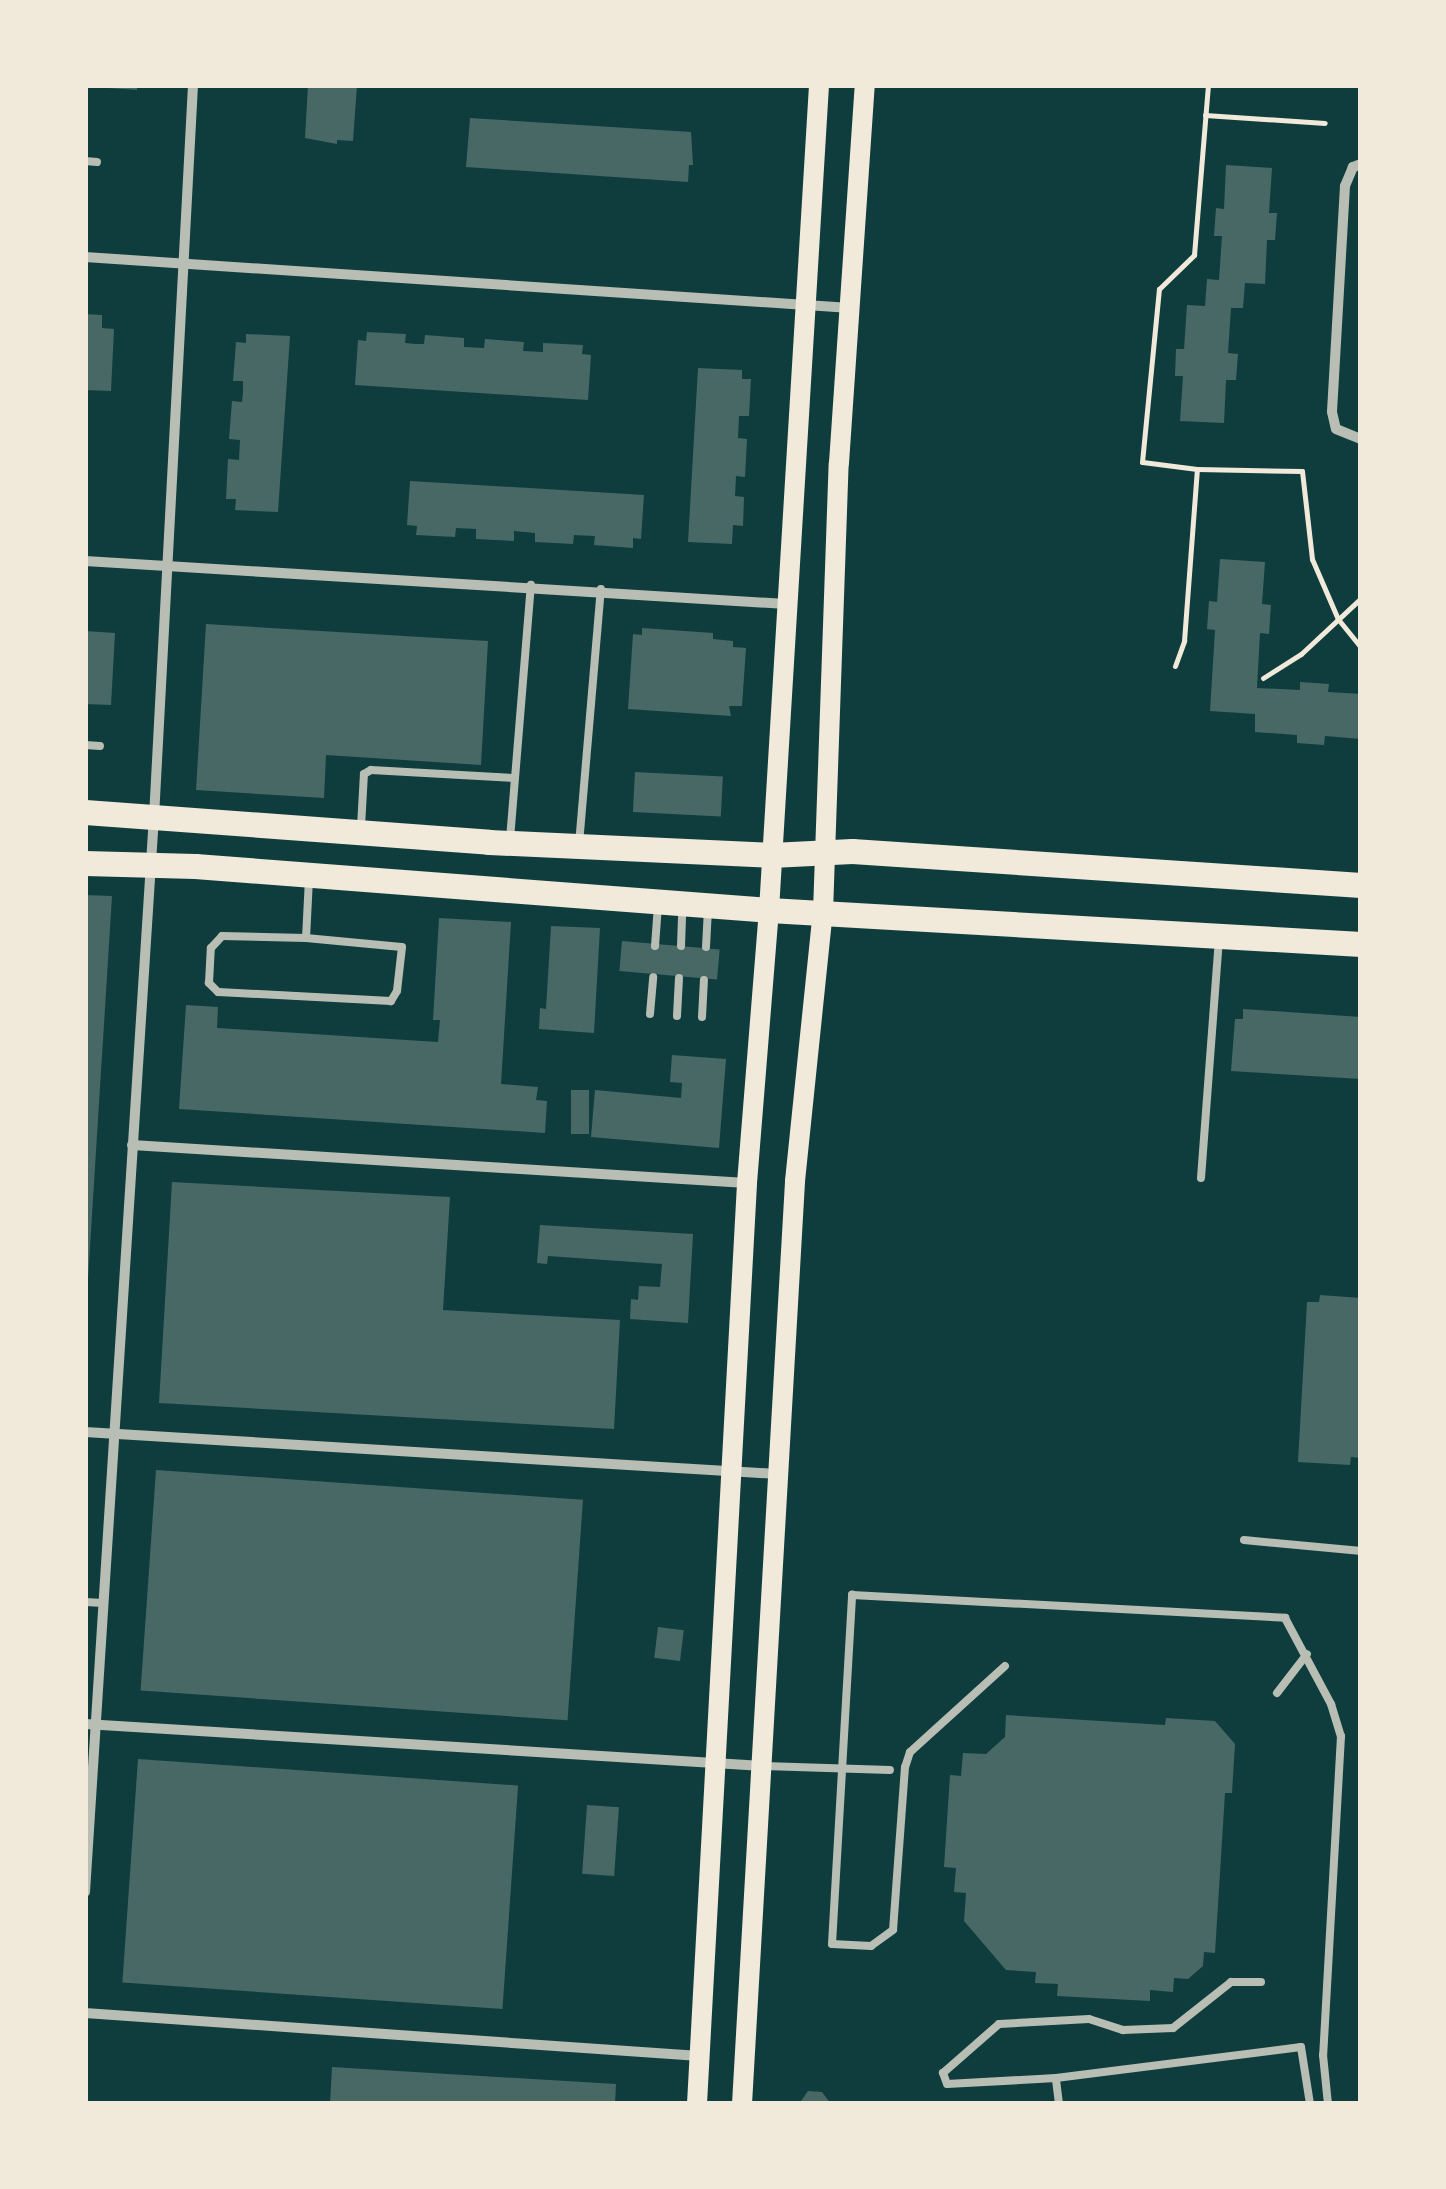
<!DOCTYPE html>
<style>
body{margin:0}
#map{position:relative;width:1446px;height:2189px;overflow:hidden;background:#0f3d3e;font-family:"Zilla Slab",serif}
div>[style]{position:absolute}
[style*='--x']{left:calc(var(--x)*1px);top:calc(var(--y)*1px);width:calc(var(--w)*1px);rotate:calc(var(--a)*1deg)}
.building>*{inset:0;background:#486865;transform-origin:0 0}
.path>*{height:5px;margin:-2.5px;padding:0 2.5px;transform-origin:2.5px;border-radius:2.5px;background:#f1e9da}
.service>*{height:8px;margin:-4px;padding:0 4px;transform-origin:4px;border-radius:4px;background:#b8beb3}
.minor>*{height:10px;margin:-5px;padding:0 5px;transform-origin:5px;border-radius:5px;background:#b8beb3}
.secondary>*{height:20px;margin:-10px;padding:0 10px;transform-origin:10px;border-radius:10px;background:#f1e9da}
.primary>*{height:25px;margin:-12.5px;padding:0 12.5px;transform-origin:12.5px;border-radius:12.5px;background:#f1e9da}
span{translate:-50% -50%;white-space:nowrap;text-align:center;line-height:1.15;-webkit-text-stroke:8px #f1e9da;paint-order:stroke}
.frame{position:absolute;inset:0;border:88px solid #f1e9da;pointer-events:none}
</style>
<div id="map">
<div class="building">
<i style="clip-path:polygon(108px 85px,137px 85px,137px 90px,108px 88px)"></i>
<i style="clip-path:polygon(308px 85px,357px 85px,353px 141px,337px 140px,337px 144px,305px 138px)"></i>
<i style="clip-path:polygon(470px 118px,691px 132px,693px 165px,689px 165px,688px 182px,466px 167px)"></i>
<i style="clip-path:polygon(1226px 165px,1272px 168px,1269px 213px,1277px 213px,1275px 240px,1267px 240px,1265px 284px,1245px 283px,1243px 308px,1231px 308px,1228px 353px,1238px 354px,1236px 380px,1226px 380px,1224px 423px,1180px 421px,1183px 376px,1175px 376px,1176px 349px,1184px 349px,1187px 305px,1205px 306px,1207px 279px,1219px 280px,1222px 236px,1214px 236px,1216px 208px,1224px 209px)"></i>
<i style="clip-path:polygon(85px 314px,102px 315px,102px 328px,114px 329px,111px 391px,85px 390px)"></i>
<i style="clip-path:polygon(367px 332px,406px 334px,405px 343px,415px 344px,424px 344px,425px 335px,464px 338px,464px 347px,484px 348px,485px 339px,524px 342px,523px 351px,543px 352px,543px 343px,583px 345px,582px 354px,591px 355px,588px 400px,355px 385px,358px 340px,366px 341px)"></i>
<i style="clip-path:polygon(246px 334px,290px 336px,278px 512px,235px 510px,236px 499px,226px 499px,228px 459px,239px 460px,240px 440px,229px 439px,232px 401px,242px 402px,243px 392px,243px 381px,233px 381px,236px 342px,246px 343px)"></i>
<i style="clip-path:polygon(698px 368px,742px 370px,742px 379px,751px 379px,749px 416px,739px 416px,738px 438px,747px 439px,745px 477px,736px 476px,735px 496px,744px 497px,743px 526px,733px 525px,732px 544px,688px 542px)"></i>
<i style="clip-path:polygon(410px 481px,644px 495px,641px 539px,633px 538px,633px 548px,594px 545px,595px 536px,574px 535px,573px 544px,535px 542px,535px 533px,525px 532px,514px 531px,514px 541px,476px 539px,476px 529px,456px 528px,455px 537px,416px 535px,417px 526px,407px 525px)"></i>
<i style="clip-path:polygon(1220px 559px,1265px 562px,1262px 604px,1271px 605px,1269px 634px,1260px 633px,1257px 688px,1300px 690px,1300px 682px,1329px 684px,1328px 692px,1361px 694px,1361px 739px,1325px 736px,1324px 745px,1297px 743px,1297px 735px,1255px 732px,1255px 714px,1210px 711px,1215px 630px,1207px 629px,1209px 601px,1217px 602px)"></i>
<i style="clip-path:polygon(206px 624px,488px 641px,481px 765px,326px 755px,324px 798px,196px 790px)"></i>
<i style="clip-path:polygon(642px 628px,713px 633px,713px 639px,733px 641px,733px 647px,746px 648px,742px 706px,729px 706px,731px 716px,628px 709px,633px 634px,642px 635px)"></i>
<i style="clip-path:polygon(85px 631px,115px 633px,111px 705px,85px 704px)"></i>
<i style="left:635px;top:772px;width:88px;height:40px;rotate:3deg"></i>
<i style="clip-path:polygon(85px 895px,112px 896px,88px 1279px,85px 1279px)"></i>
<i style="clip-path:polygon(439px 918px,511px 922px,501px 1084px,538px 1087px,536px 1100px,547px 1101px,545px 1133px,179px 1109px,186px 1005px,218px 1007px,217px 1028px,438px 1042px,440px 1020px,433px 1020px)"></i>
<i style="clip-path:polygon(551px 926px,600px 928px,594px 1033px,539px 1029px,540px 1008px,546px 1009px)"></i>
<i style="left:622px;top:941px;width:98px;height:30px;rotate:5deg"></i>
<i style="clip-path:polygon(1243px 1009px,1361px 1017px,1361px 1079px,1231px 1071px,1235px 1019px,1243px 1019px)"></i>
<i style="clip-path:polygon(672px 1055px,726px 1059px,719px 1148px,591px 1137px,595px 1090px,681px 1098px,682px 1083px,670px 1082px)"></i>
<i style="left:571px;top:1090px;width:18px;height:44px"></i>
<i style="clip-path:polygon(172px 1182px,450px 1197px,443px 1310px,620px 1320px,614px 1429px,159px 1403px)"></i>
<i style="clip-path:polygon(540px 1225px,693px 1234px,688px 1323px,630px 1319px,631px 1299px,638px 1300px,639px 1286px,660px 1287px,662px 1264px,548px 1256px,547px 1264px,537px 1263px)"></i>
<i style="clip-path:polygon(1320px 1295px,1361px 1298px,1361px 1458px,1351px 1457px,1350px 1465px,1298px 1462px,1307px 1302px,1319px 1302px)"></i>
<i style="left:156px;top:1470px;width:428px;height:221px;rotate:4deg"></i>
<i style="left:658px;top:1627px;width:26px;height:31px;rotate:7deg"></i>
<i style="clip-path:polygon(1006px 1715px,1165px 1725px,1166px 1718px,1215px 1721px,1235px 1744px,1232px 1793px,1225px 1793px,1215px 1953px,1204px 1952px,1203px 1966px,1188px 1979px,1174px 1978px,1173px 1992px,1150px 1990px,1150px 2001px,1057px 1996px,1058px 1984px,1035px 1983px,1036px 1972px,1006px 1970px,964px 1921px,966px 1893px,954px 1892px,956px 1868px,944px 1867px,950px 1775px,961px 1776px,963px 1753px,986px 1754px,1005px 1737px)"></i>
<i style="left:138px;top:1759px;width:381px;height:224px;rotate:4deg"></i>
<i style="left:587px;top:1805px;width:32px;height:69px;rotate:4deg"></i>
<i style="clip-path:polygon(332px 2067px,616px 2084px,615px 2104px,330px 2104px)"></i>
<i style="clip-path:polygon(808px 2091px,822px 2092px,831px 2104px,799px 2104px)"></i>
</div>
<div class="path">
<i style="--x:1205;--y:115;--w:120;--a:3.8"></i>
<i style="--x:1197;--y:469;--w:55;--a:-172.7"></i>
<i style="--x:1142;--y:462;--w:174;--a:-84.4"></i>
<i style="--x:1159;--y:289;--w:49;--a:-44.2"></i>
<i style="--x:1194;--y:255;--w:171;--a:-85.3"></i>
<i style="--x:1175;--y:666;--w:27;--a:-70"></i>
<i style="--x:1184;--y:641;--w:172;--a:-85.7"></i>
<i style="--x:1197;--y:469;--w:105;--a:1.1"></i>
<i style="--x:1302;--y:471;--w:89;--a:83.5"></i>
<i style="--x:1312;--y:559;--w:65;--a:66.6"></i>
<i style="--x:1338;--y:619;--w:36;--a:51"></i>
<i style="--x:1263;--y:678;--w:45;--a:-32.3"></i>
<i style="--x:1301;--y:654;--w:82;--a:-43"></i>
</div>
<div class="service">
<i style="--x:85;--y:161;--w:12;--a:5"></i>
<i style="--x:85;--y:745;--w:15;--a:4"></i>
<i style="--x:361;--y:827;--w:53;--a:-86.8"></i>
<i style="--x:364;--y:774;--w:8;--a:-30"></i>
<i style="--x:371;--y:770;--w:144;--a:3.2"></i>
<i style="--x:510;--y:839;--w:255;--a:-85.3"></i>
<i style="--x:579;--y:844;--w:256;--a:-85.1"></i>
<i style="--x:222;--y:936;--w:84;--a:1.4"></i>
<i style="--x:306;--y:938;--w:96;--a:5.4"></i>
<i style="--x:402;--y:947;--w:44;--a:96.5"></i>
<i style="--x:397;--y:991;--w:12;--a:121"></i>
<i style="--x:391;--y:1001;--w:173;--a:-177"></i>
<i style="--x:218;--y:992;--w:13;--a:-135"></i>
<i style="--x:209;--y:983;--w:35;--a:-87"></i>
<i style="--x:211;--y:948;--w:16;--a:-47"></i>
<i style="--x:306;--y:938;--w:59;--a:-87.1"></i>
<i style="--x:655;--y:946;--w:41;--a:-85.8"></i>
<i style="--x:681;--y:946;--w:36;--a:-88"></i>
<i style="--x:706;--y:947;--w:35;--a:-87"></i>
<i style="--x:650;--y:1014;--w:37;--a:-85"></i>
<i style="--x:677;--y:1016;--w:38;--a:-87"></i>
<i style="--x:702;--y:1017;--w:37;--a:-87"></i>
<i style="--x:1201;--y:1178;--w:239;--a:-85.7"></i>
<i style="--x:1244;--y:1540;--w:118;--a:5.4"></i>
<i style="--x:85;--y:1602;--w:18;--a:3"></i>
<i style="--x:1005;--y:1666;--w:128;--a:137.8"></i>
<i style="--x:910;--y:1752;--w:16;--a:108"></i>
<i style="--x:905;--y:1767;--w:163;--a:94.2"></i>
<i style="--x:893;--y:1930;--w:27;--a:144"></i>
<i style="--x:871;--y:1946;--w:39;--a:-177"></i>
<i style="--x:832;--y:1944;--w:350;--a:-86.7"></i>
<i style="--x:852;--y:1595;--w:434;--a:3"></i>
<i style="--x:1285;--y:1618;--w:98;--a:61.9"></i>
<i style="--x:1331;--y:1704;--w:34;--a:73"></i>
<i style="--x:1341;--y:1736;--w:320;--a:93.2"></i>
<i style="--x:1323;--y:2055;--w:49;--a:84.2"></i>
<i style="--x:1277;--y:1693;--w:49;--a:-52.4"></i>
<i style="--x:764;--y:1766;--w:126;--a:1.8"></i>
<i style="--x:1056;--y:2078;--w:247;--a:-7.2"></i>
<i style="--x:1301;--y:2047;--w:58;--a:81"></i>
<i style="--x:1059;--y:2104;--w:26;--a:-97"></i>
<i style="--x:1056;--y:2078;--w:109;--a:176.8"></i>
<i style="--x:947;--y:2084;--w:12;--a:-110"></i>
<i style="--x:943;--y:2073;--w:74;--a:-41.2"></i>
<i style="--x:999;--y:2024;--w:90;--a:-3.2"></i>
<i style="--x:1089;--y:2019;--w:36;--a:18"></i>
<i style="--x:1123;--y:2030;--w:50;--a:-2.3"></i>
<i style="--x:1173;--y:2028;--w:74;--a:-38.4"></i>
<i style="--x:1231;--y:1982;--w:30;--a:0"></i>
</div>
<div class="minor">
<i style="--x:1361;--y:164;--w:9;--a:159"></i>
<i style="--x:1353;--y:167;--w:21;--a:113"></i>
<i style="--x:1345;--y:186;--w:226;--a:93.3"></i>
<i style="--x:1332;--y:412;--w:17;--a:77"></i>
<i style="--x:1336;--y:429;--w:27;--a:22"></i>
<i style="--x:85;--y:257;--w:767;--a:3.81"></i>
<i style="--x:85;--y:561;--w:703;--a:3.51"></i>
<i style="--x:132;--y:1145;--w:616;--a:3.54"></i>
<i style="--x:85;--y:1432;--w:693;--a:3.47"></i>
<i style="--x:85;--y:1724;--w:679;--a:3.54"></i>
<i style="--x:85;--y:1892;--w:1077;--a:-86.33"></i>
<i style="--x:154;--y:817;--w:733;--a:-86.95"></i>
<i style="--x:85;--y:2013;--w:616;--a:4.01"></i>
</div>
<div class="secondary">
<i style="--x:697;--y:2104;--w:922;--a:-86.89"></i>
<i style="--x:747;--y:1183;--w:274;--a:-85.4"></i>
<i style="--x:769;--y:910;--w:827;--a:-86.53"></i>
<i style="--x:742;--y:2104;--w:925;--a:-86.71"></i>
<i style="--x:795;--y:1181;--w:270;--a:-84.1"></i>
<i style="--x:823;--y:912;--w:449;--a:-88"></i>
<i style="--x:839;--y:463;--w:379;--a:-86.1"></i>
</div>
<div class="primary">
<i style="--x:85;--y:812;--w:405;--a:4.2"></i>
<i style="--x:489;--y:842;--w:282;--a:2.6"></i>
<i style="--x:771;--y:855;--w:81;--a:-2.8"></i>
<i style="--x:852;--y:851;--w:510;--a:3.82"></i>
<i style="--x:85;--y:863;--w:110;--a:1.6"></i>
<i style="--x:195;--y:866;--w:576;--a:4.38"></i>
<i style="--x:769;--y:910;--w:593;--a:3.29"></i>
</div>
<div class="frame"></div>
</div>
